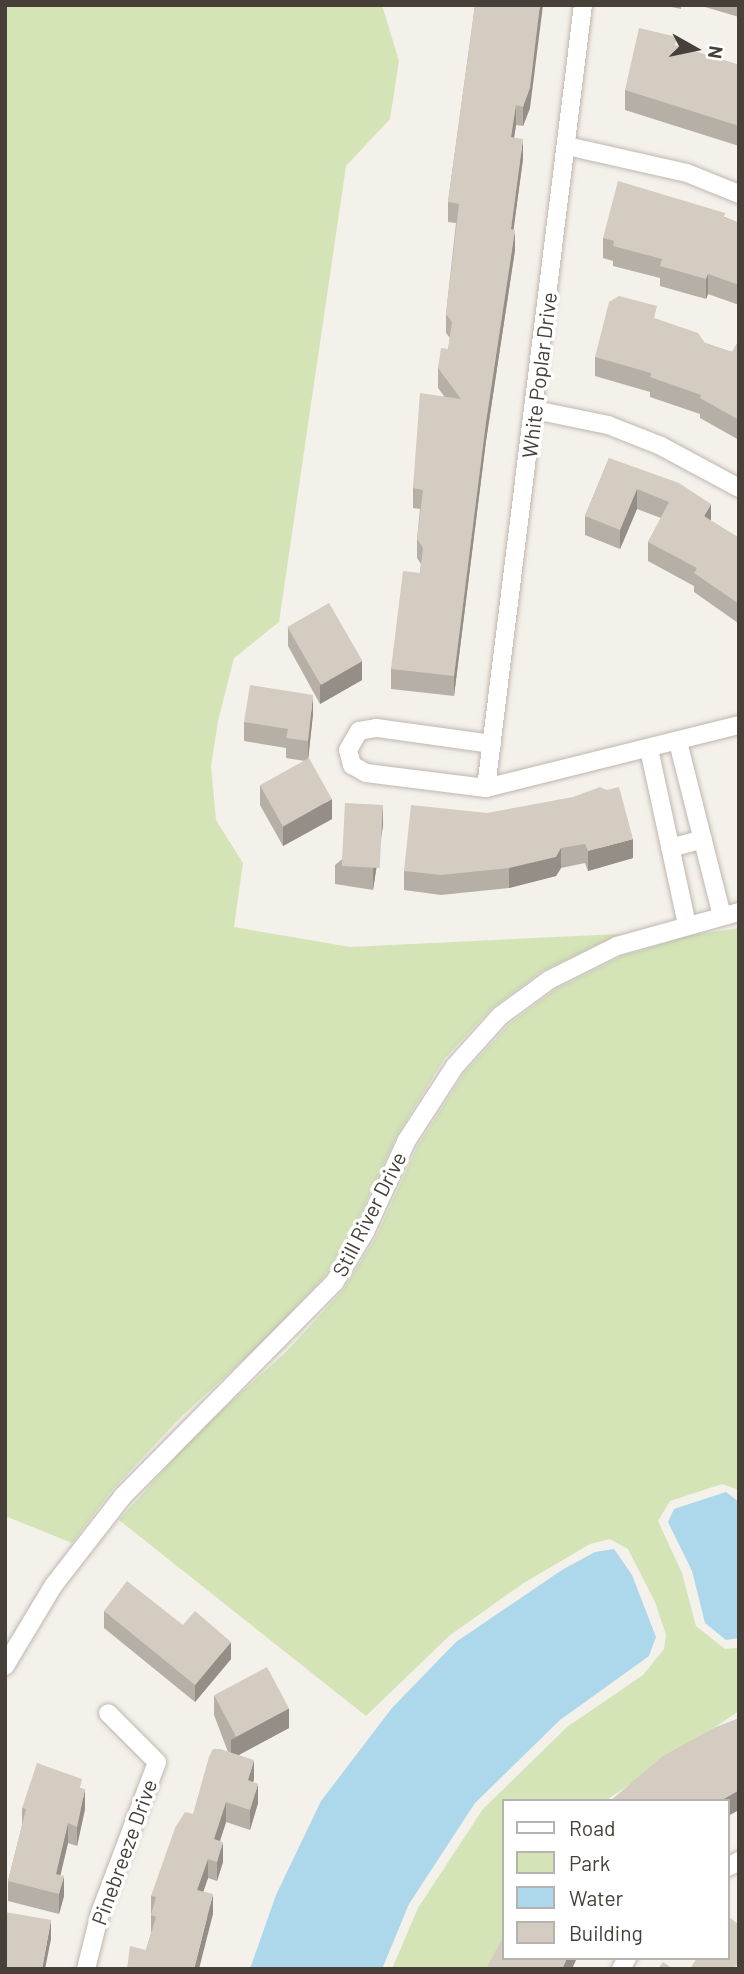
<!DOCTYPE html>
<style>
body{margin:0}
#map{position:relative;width:744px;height:1974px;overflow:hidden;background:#f4f0ea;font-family:Barlow,sans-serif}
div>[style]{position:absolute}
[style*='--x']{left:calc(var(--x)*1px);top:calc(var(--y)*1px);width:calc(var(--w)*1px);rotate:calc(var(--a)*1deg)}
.green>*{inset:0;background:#d4e4b7}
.water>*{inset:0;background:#add7ea}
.roads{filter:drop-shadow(0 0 2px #beb7ae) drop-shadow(0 0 2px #beb7ae)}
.minor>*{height:18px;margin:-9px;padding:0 9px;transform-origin:9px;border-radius:9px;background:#fff}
.wall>*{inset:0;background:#b6afa6}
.shaded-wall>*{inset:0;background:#948e87}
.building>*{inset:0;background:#d4cbc1;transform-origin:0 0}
span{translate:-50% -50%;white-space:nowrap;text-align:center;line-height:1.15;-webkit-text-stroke:7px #fff;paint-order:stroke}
.street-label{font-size:21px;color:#474039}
.frame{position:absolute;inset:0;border:7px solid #474039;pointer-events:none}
.legend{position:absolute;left:502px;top:1799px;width:228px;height:161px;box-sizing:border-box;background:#fff;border:2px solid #b5b3b0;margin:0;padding:9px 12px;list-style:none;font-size:21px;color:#474039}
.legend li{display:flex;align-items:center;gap:14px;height:35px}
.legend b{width:35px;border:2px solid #b5b3b0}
.north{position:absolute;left:660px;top:14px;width:70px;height:70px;-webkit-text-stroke:5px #fff;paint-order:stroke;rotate:99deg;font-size:19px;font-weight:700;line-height:28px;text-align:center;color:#474039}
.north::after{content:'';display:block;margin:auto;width:24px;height:32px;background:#474039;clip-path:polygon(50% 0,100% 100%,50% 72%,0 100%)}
</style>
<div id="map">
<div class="green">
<i style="clip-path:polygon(5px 5px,382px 5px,399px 61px,390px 119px,346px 166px,279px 622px,234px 658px,218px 721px,211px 766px,216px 820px,243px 863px,234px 927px,350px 947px,619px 934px,541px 972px,491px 1009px,445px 1058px,397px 1135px,354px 1228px,324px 1277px,268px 1337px,180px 1418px,113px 1489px,72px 1543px,5px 1516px)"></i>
<i style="clip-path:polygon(739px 928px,739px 1490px,722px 1484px,670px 1501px,658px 1521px,682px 1573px,696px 1626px,725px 1649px,739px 1648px,739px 1711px,605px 1801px,504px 1801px,504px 1958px,511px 1969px,392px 1969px,418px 1908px,483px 1809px,567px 1727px,643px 1675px,664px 1649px,666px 1635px,655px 1602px,628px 1549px,610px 1539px,590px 1544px,522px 1584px,449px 1636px,366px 1716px,119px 1520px,198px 1432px,286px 1352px,343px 1290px,376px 1237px,418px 1145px,465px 1072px,509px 1024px,556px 989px,622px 956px,691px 935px)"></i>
</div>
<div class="water">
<i style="clip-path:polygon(726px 1492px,739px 1502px,739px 1638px,726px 1640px,705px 1623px,692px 1571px,668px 1522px,674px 1509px)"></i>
<i style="clip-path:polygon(614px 1549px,632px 1575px,656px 1637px,649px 1656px,560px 1720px,475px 1803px,409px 1904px,382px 1969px,250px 1969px,276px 1895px,321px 1801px,392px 1708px,456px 1642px,562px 1570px,595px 1552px)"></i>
</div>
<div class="roads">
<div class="minor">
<i style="--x:567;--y:146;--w:123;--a:12.7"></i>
<i style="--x:687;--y:173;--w:56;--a:22"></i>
<i style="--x:535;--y:410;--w:75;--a:11.6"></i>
<i style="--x:608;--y:425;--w:57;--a:21.6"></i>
<i style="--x:661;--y:446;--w:89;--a:28.3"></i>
<i style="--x:678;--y:742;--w:179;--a:75.8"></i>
<i style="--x:492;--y:744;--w:117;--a:-172.1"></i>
<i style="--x:376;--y:728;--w:17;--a:170"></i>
<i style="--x:359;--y:731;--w:22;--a:120"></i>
<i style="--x:348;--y:750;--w:16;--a:75"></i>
<i style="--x:352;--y:765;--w:16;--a:30"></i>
<i style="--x:366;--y:773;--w:121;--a:7.1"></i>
<i style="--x:486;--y:788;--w:261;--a:-14"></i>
<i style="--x:649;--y:749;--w:180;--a:77.8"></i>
<i style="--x:486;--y:788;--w:789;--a:-82.94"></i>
<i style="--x:670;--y:848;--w:34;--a:-15"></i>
<i style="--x:5;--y:1666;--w:93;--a:-59"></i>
<i style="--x:53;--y:1586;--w:114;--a:-52.1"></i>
<i style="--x:123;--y:1496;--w:300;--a:-45.3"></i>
<i style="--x:334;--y:1283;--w:60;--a:-58.7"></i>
<i style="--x:365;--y:1232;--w:101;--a:-65.5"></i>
<i style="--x:407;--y:1140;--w:88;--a:-57"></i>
<i style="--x:455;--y:1066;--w:67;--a:-48"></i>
<i style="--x:500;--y:1016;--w:61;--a:-36.3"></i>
<i style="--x:549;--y:980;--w:76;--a:-26.6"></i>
<i style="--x:617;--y:946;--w:127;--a:-15.6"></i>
<i style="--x:728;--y:1867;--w:13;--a:-29"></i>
<i style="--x:86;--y:1969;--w:58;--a:-76"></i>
<i style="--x:100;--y:1913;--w:161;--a:-69.3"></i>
<i style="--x:157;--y:1762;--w:69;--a:-135"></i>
<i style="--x:621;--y:1969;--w:13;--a:-61"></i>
</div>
</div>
<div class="wall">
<i style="clip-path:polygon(475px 5px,530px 108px,523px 126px,516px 125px,514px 137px,523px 159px,513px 230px,515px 250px,486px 441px,454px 696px,391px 689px,391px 669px,420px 573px,421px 564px,417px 558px,417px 539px,420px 509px,413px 508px,413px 488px,444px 396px,438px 388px,438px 368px,448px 349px,450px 338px,446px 333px,446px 314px,456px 223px,448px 222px,448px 202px)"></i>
<i style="clip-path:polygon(662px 5px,681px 5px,681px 9px)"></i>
<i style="clip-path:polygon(698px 5px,739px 5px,739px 17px)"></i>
<i style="clip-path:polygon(677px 46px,739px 65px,739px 146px,625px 110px,625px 90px)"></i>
<i style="clip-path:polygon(725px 217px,739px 223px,739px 305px,708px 294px,706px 299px,660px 286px,660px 278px,613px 266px,613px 261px,603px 258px,603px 238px)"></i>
<i style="clip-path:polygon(657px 319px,705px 343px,732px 352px,739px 344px,739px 440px,700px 418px,700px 414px,650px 397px,650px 392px,595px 376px,595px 357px)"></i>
<i style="clip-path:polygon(609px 458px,739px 538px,739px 634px,738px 623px,694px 592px,694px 586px,648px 561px,648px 542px,661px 518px,637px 509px,620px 549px,585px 535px,585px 516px)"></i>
<i style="clip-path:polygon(288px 627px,362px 680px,320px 704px,288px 646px)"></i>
<i style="clip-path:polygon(313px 714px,308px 759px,332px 819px,283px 846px,260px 805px,260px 786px,305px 761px,286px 758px,286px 748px,244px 741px,244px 722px)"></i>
<i style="clip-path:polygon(487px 813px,633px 858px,588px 871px,585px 863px,561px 868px,556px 876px,509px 888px,441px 895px,404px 890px,404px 871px)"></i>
<i style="clip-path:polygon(383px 825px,373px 890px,335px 884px,335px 865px)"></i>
<i style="clip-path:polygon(104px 1611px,183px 1625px,231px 1659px,195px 1702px,104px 1628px)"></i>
<i style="clip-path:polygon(214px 1696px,289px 1728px,239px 1755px,254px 1779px,253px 1782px,258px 1803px,250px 1830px,226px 1822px,220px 1841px,223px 1862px,217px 1881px,208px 1878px,203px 1892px,213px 1914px,146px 1950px,151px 1933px,151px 1896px,193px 1814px,228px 1752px,214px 1715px)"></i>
<i style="clip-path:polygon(82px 1788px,85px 1809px,77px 1846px,68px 1843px,60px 1875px,64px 1896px,59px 1914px,8px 1901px,8px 1881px,22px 1826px,22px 1808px)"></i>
</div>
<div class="shaded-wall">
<i style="clip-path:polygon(540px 5px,543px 5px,530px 108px,523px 126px,523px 107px)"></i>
<i style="clip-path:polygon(516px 105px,516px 125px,511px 157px,511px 137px)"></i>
<i style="clip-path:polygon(523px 139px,523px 159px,511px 249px,511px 229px)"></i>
<i style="clip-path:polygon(515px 230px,515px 250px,486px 441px,454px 696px,454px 676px,486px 422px)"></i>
<i style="clip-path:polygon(708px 274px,708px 294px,706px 299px,706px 279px)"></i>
<i style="clip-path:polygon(637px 489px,637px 509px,620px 549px,620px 530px)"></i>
<i style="clip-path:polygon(711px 504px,711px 524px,704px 516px)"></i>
<i style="clip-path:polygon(362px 661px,362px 680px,320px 704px,320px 684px)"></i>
<i style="clip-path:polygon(313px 695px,313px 714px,308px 761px,308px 741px)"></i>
<i style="clip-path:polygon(332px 799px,332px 819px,283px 846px,283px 827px)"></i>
<i style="clip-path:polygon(383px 805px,383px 825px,373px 890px,373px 870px)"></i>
<i style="clip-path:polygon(633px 839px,633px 858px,588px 871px,588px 851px)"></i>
<i style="clip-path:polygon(561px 848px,561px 868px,556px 876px,509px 888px,509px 868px)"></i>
<i style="clip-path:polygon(231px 1642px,231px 1659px,195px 1702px,195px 1685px)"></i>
<i style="clip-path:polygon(289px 1708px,289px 1728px,231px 1759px,231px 1740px)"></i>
<i style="clip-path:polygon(254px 1760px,254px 1779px,248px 1800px,248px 1780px)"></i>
<i style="clip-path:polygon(258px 1784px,258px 1803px,250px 1830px,250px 1810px)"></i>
<i style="clip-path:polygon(85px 1789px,85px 1809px,77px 1846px,77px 1827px)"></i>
<i style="clip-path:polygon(739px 1790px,739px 1810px,728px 1816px,728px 1801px,720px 1801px)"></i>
<i style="clip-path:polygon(226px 1802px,226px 1822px,214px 1859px,214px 1839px)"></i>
<i style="clip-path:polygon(68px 1823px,68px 1843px,56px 1894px,56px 1874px)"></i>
<i style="clip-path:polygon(223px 1842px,223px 1862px,217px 1881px,217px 1862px)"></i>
<i style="clip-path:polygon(208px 1859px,208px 1878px,197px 1910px,197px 1890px)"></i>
<i style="clip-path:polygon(64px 1876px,64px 1896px,59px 1914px,59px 1894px)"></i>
<i style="clip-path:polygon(213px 1894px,213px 1914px,199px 1969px,194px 1969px)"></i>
<i style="clip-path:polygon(51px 1920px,51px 1939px,45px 1969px,42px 1969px)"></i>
<i style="clip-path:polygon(567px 1958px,577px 1958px,572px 1969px,562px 1969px)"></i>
</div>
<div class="building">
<i style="clip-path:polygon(475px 5px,540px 5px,530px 88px,523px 107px,516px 105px,511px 137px,523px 139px,511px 229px,515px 230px,486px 422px,454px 676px,391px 669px,403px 571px,420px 573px,423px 548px,417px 539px,423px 490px,413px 488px,420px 393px,461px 399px,438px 368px,441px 348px,448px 349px,452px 322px,446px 314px,459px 204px,448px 202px)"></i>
<i style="clip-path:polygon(639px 28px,677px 37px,675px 45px,739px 65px,739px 126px,625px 90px)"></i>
<i style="clip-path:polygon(618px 181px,725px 213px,724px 217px,739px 223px,739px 285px,708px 274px,706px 279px,660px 266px,662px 259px,613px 246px,614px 241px,603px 238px)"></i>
<i style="clip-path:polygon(619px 296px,657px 306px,654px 318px,698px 333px,705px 343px,732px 352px,737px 343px,739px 344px,739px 420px,700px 398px,701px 395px,650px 377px,651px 373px,595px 357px,609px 302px)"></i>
<i style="clip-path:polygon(609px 458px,679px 483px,711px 504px,704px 516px,739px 538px,739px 604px,694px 573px,697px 568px,648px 542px,669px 502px,637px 489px,620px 530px,585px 516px)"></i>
<i style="left:329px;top:603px;width:67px;height:48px;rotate:60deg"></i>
<i style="clip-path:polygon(250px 685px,313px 695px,308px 741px,286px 738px,288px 729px,244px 722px)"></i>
<i style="left:309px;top:758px;width:47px;height:56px;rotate:61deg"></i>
<i style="clip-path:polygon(600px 787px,607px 790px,619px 787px,633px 839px,588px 851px,585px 844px,561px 848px,556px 857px,509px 868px,441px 875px,404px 871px,411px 805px,487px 813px,573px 797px)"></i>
<i style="left:345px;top:803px;width:38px;height:63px;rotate:3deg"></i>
<i style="clip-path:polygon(127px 1581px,183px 1625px,195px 1611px,231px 1642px,195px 1685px,104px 1611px)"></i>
<i style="left:267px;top:1667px;width:47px;height:60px;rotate:62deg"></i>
<i style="clip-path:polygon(739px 1718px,739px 1790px,720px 1801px,610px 1801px,663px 1756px,716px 1727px)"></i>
<i style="clip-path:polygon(213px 1749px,220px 1749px,254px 1760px,248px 1780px,258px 1784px,250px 1810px,226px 1802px,214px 1839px,223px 1842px,217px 1862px,208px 1859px,197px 1890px,213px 1894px,194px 1969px,127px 1969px,130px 1946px,146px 1950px,156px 1917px,151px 1915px,156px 1897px,151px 1896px,175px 1828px,185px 1812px,193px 1814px,209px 1757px)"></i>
<i style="clip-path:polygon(37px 1763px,82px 1779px,80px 1788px,85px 1789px,77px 1827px,68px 1823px,56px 1874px,64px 1876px,59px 1894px,8px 1881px,26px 1809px,22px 1808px)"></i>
<i style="clip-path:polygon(5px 1912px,51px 1920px,42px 1969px,5px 1969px)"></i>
<i style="clip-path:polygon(728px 1916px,739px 1925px,739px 1963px,733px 1969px,690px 1969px,697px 1958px,728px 1958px)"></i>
<i style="clip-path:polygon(504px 1935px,504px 1958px,567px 1958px,562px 1969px,486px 1969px)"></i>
<i style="clip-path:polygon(663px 1962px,673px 1969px,658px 1969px)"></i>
</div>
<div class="street-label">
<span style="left:539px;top:375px;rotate:-83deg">White Poplar Drive</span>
<span style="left:369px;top:1214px;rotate:-63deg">Still River Drive</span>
<span style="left:124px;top:1852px;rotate:-70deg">Pinebreeze Drive</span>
</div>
<div class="frame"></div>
<ul class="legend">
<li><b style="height:9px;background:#fff"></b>Road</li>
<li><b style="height:19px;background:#d4e4b7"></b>Park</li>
<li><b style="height:19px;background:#add7ea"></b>Water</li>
<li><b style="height:19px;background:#d4cbc1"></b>Building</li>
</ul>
<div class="north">N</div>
</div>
